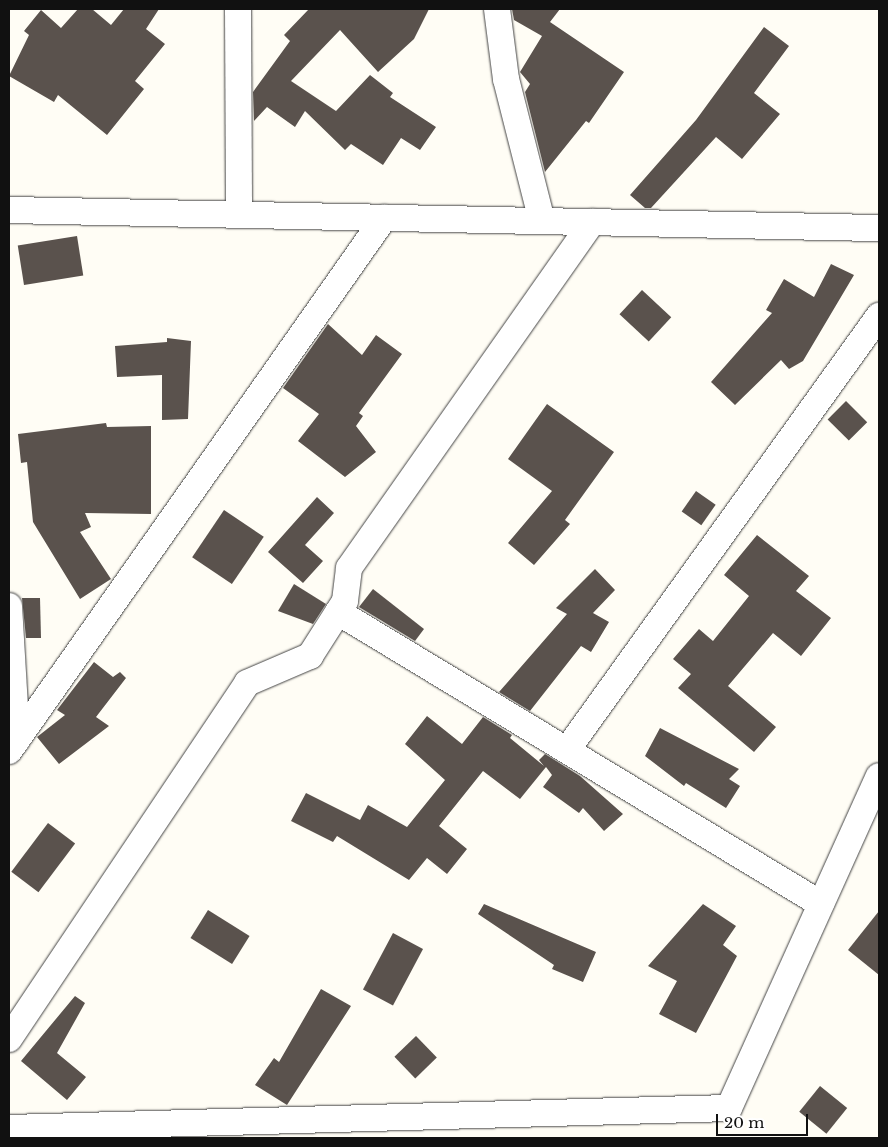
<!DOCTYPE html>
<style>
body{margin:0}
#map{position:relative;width:888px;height:1147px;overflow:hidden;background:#fffdf5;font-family:"Libre Baskerville",serif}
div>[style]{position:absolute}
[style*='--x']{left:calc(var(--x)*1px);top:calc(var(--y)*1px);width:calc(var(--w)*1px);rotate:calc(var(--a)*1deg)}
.building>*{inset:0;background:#5a524d;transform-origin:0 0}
.roads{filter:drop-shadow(0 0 1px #444) drop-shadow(0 0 1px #444)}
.street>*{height:26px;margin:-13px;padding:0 13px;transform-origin:13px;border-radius:13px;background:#fff}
span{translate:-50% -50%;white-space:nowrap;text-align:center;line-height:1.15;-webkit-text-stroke:5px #fff;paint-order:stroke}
.frame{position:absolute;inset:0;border:10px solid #111;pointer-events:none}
.scale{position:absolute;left:716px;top:1114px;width:92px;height:22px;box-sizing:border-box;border:2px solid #111;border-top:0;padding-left:6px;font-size:15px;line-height:18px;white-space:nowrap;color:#111;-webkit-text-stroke:4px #fff;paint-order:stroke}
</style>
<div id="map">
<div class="building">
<i style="clip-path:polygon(78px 9px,92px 9px,111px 25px,124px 9px,159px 9px,146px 29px,165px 44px,135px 81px,144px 89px,107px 135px,58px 95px,54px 102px,9px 76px,29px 35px,24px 31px,41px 10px,61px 28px)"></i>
<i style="clip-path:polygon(309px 9px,429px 9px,414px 39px,378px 72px,340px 30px,291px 81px,336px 111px,370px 75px,393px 93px,390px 97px,436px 127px,420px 150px,401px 138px,383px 165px,351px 144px,345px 150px,305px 111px,295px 127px,267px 107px,254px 121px,253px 92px,290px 41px,284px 35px)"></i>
<i style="clip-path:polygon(512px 9px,560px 9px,550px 22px,624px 72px,589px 123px,586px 121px,545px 172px,525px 92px,530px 84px,520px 72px,542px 36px,514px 20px)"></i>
<i style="clip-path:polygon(764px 27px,789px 46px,754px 93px,780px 114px,742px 159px,716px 137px,651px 208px,645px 208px,630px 195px,696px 120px)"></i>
<i style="left:77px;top:236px;width:40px;height:60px;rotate:81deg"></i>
<i style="clip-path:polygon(831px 264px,854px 275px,803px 361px,789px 369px,781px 360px,735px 405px,711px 382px,772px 313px,766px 310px,784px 279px,814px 297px)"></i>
<i style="left:642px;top:290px;width:40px;height:33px;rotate:43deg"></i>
<i style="clip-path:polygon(328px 324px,362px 355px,376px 335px,402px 354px,359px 413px,363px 416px,356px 426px,376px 452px,345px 477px,298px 441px,319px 414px,283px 388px)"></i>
<i style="clip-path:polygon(167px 338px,191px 341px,188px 419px,162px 420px,162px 375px,117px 377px,115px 346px,167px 342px)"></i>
<i style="left:846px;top:401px;width:30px;height:26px;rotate:45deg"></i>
<i style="clip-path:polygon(547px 404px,614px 452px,565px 520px,570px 524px,534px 565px,508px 543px,552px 491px,508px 459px)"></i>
<i style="clip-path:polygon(106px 423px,107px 427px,151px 426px,151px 514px,85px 513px,91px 527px,80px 532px,111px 579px,80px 599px,33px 522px,27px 462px,21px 463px,18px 434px)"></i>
<i style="left:696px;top:491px;width:24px;height:25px;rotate:35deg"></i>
<i style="clip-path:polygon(317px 497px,334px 513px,305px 545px,323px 561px,303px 583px,268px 552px)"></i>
<i style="left:224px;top:510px;width:48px;height:57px;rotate:34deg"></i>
<i style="clip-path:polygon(757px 535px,809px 576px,796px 591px,831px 618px,801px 656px,773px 633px,728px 686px,776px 727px,754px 752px,678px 688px,691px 674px,673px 659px,699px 629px,713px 641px,749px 596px,724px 575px)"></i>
<i style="clip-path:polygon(595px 569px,615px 590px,593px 613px,609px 622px,591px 652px,581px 646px,530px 711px,499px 692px,567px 614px,556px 608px)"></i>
<i style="clip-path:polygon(294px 584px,326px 604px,313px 624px,278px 611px)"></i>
<i style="clip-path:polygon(373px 589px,424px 629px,415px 641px,359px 607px)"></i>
<i style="clip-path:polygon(22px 598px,40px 598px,41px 638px,26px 638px)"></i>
<i style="clip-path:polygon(94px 662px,113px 677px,120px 672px,126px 678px,96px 717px,109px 726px,59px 764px,37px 737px,65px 715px,57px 710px)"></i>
<i style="clip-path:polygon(427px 716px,462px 744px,483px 717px,512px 735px,510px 738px,544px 766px,539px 760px,545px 754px,580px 776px,623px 814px,604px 831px,583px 808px,579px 813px,543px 787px,552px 775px,546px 767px,520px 799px,483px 771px,439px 826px,467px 849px,447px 874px,427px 858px,409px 880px,337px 836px,333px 842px,291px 821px,306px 793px,360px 820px,368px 805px,407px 827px,445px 780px,405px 744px)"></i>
<i style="clip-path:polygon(660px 728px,739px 769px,729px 779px,740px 786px,726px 808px,686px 783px,684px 786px,645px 756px)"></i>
<i style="left:48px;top:823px;width:34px;height:61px;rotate:37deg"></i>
<i style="clip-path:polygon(484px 904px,596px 952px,583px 982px,552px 969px,554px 965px,478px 914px)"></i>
<i style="clip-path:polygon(703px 904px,736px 926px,723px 945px,737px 956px,696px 1033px,659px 1014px,677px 981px,648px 966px)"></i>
<i style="left:208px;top:910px;width:49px;height:33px;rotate:32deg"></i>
<i style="clip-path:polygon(879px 911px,879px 975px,848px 950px)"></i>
<i style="left:393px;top:933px;width:34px;height:64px;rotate:28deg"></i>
<i style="clip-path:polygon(321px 989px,351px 1006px,287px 1105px,255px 1085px,274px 1058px,279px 1062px)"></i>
<i style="clip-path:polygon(75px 996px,85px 1003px,57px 1053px,86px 1077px,67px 1100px,21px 1061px)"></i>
<i style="left:416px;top:1036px;width:30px;height:30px;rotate:46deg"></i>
<i style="left:820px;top:1086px;width:35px;height:33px;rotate:39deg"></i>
</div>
<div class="roads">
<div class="street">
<i style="--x:238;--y:9;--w:206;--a:89.7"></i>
<i style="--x:497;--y:9;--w:71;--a:82.7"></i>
<i style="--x:506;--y:79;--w:146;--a:75.8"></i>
<i style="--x:9;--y:210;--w:870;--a:1.19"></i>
<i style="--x:9;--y:606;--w:134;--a:86.6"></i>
<i style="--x:338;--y:612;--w:564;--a:31.16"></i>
<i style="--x:567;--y:750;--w:535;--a:-54.29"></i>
<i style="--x:9;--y:751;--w:652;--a:-54.87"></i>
<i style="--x:9;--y:1039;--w:428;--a:-56.2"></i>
<i style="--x:247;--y:683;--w:69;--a:-23.2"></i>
<i style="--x:310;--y:656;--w:65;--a:-57.5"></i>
<i style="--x:345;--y:601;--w:33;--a:-83"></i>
<i style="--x:349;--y:568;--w:423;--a:-54.9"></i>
<i style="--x:9;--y:1128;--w:720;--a:-1.59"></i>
<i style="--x:729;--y:1108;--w:364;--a:-65.7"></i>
</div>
</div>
<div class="frame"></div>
<div class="scale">20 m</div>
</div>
